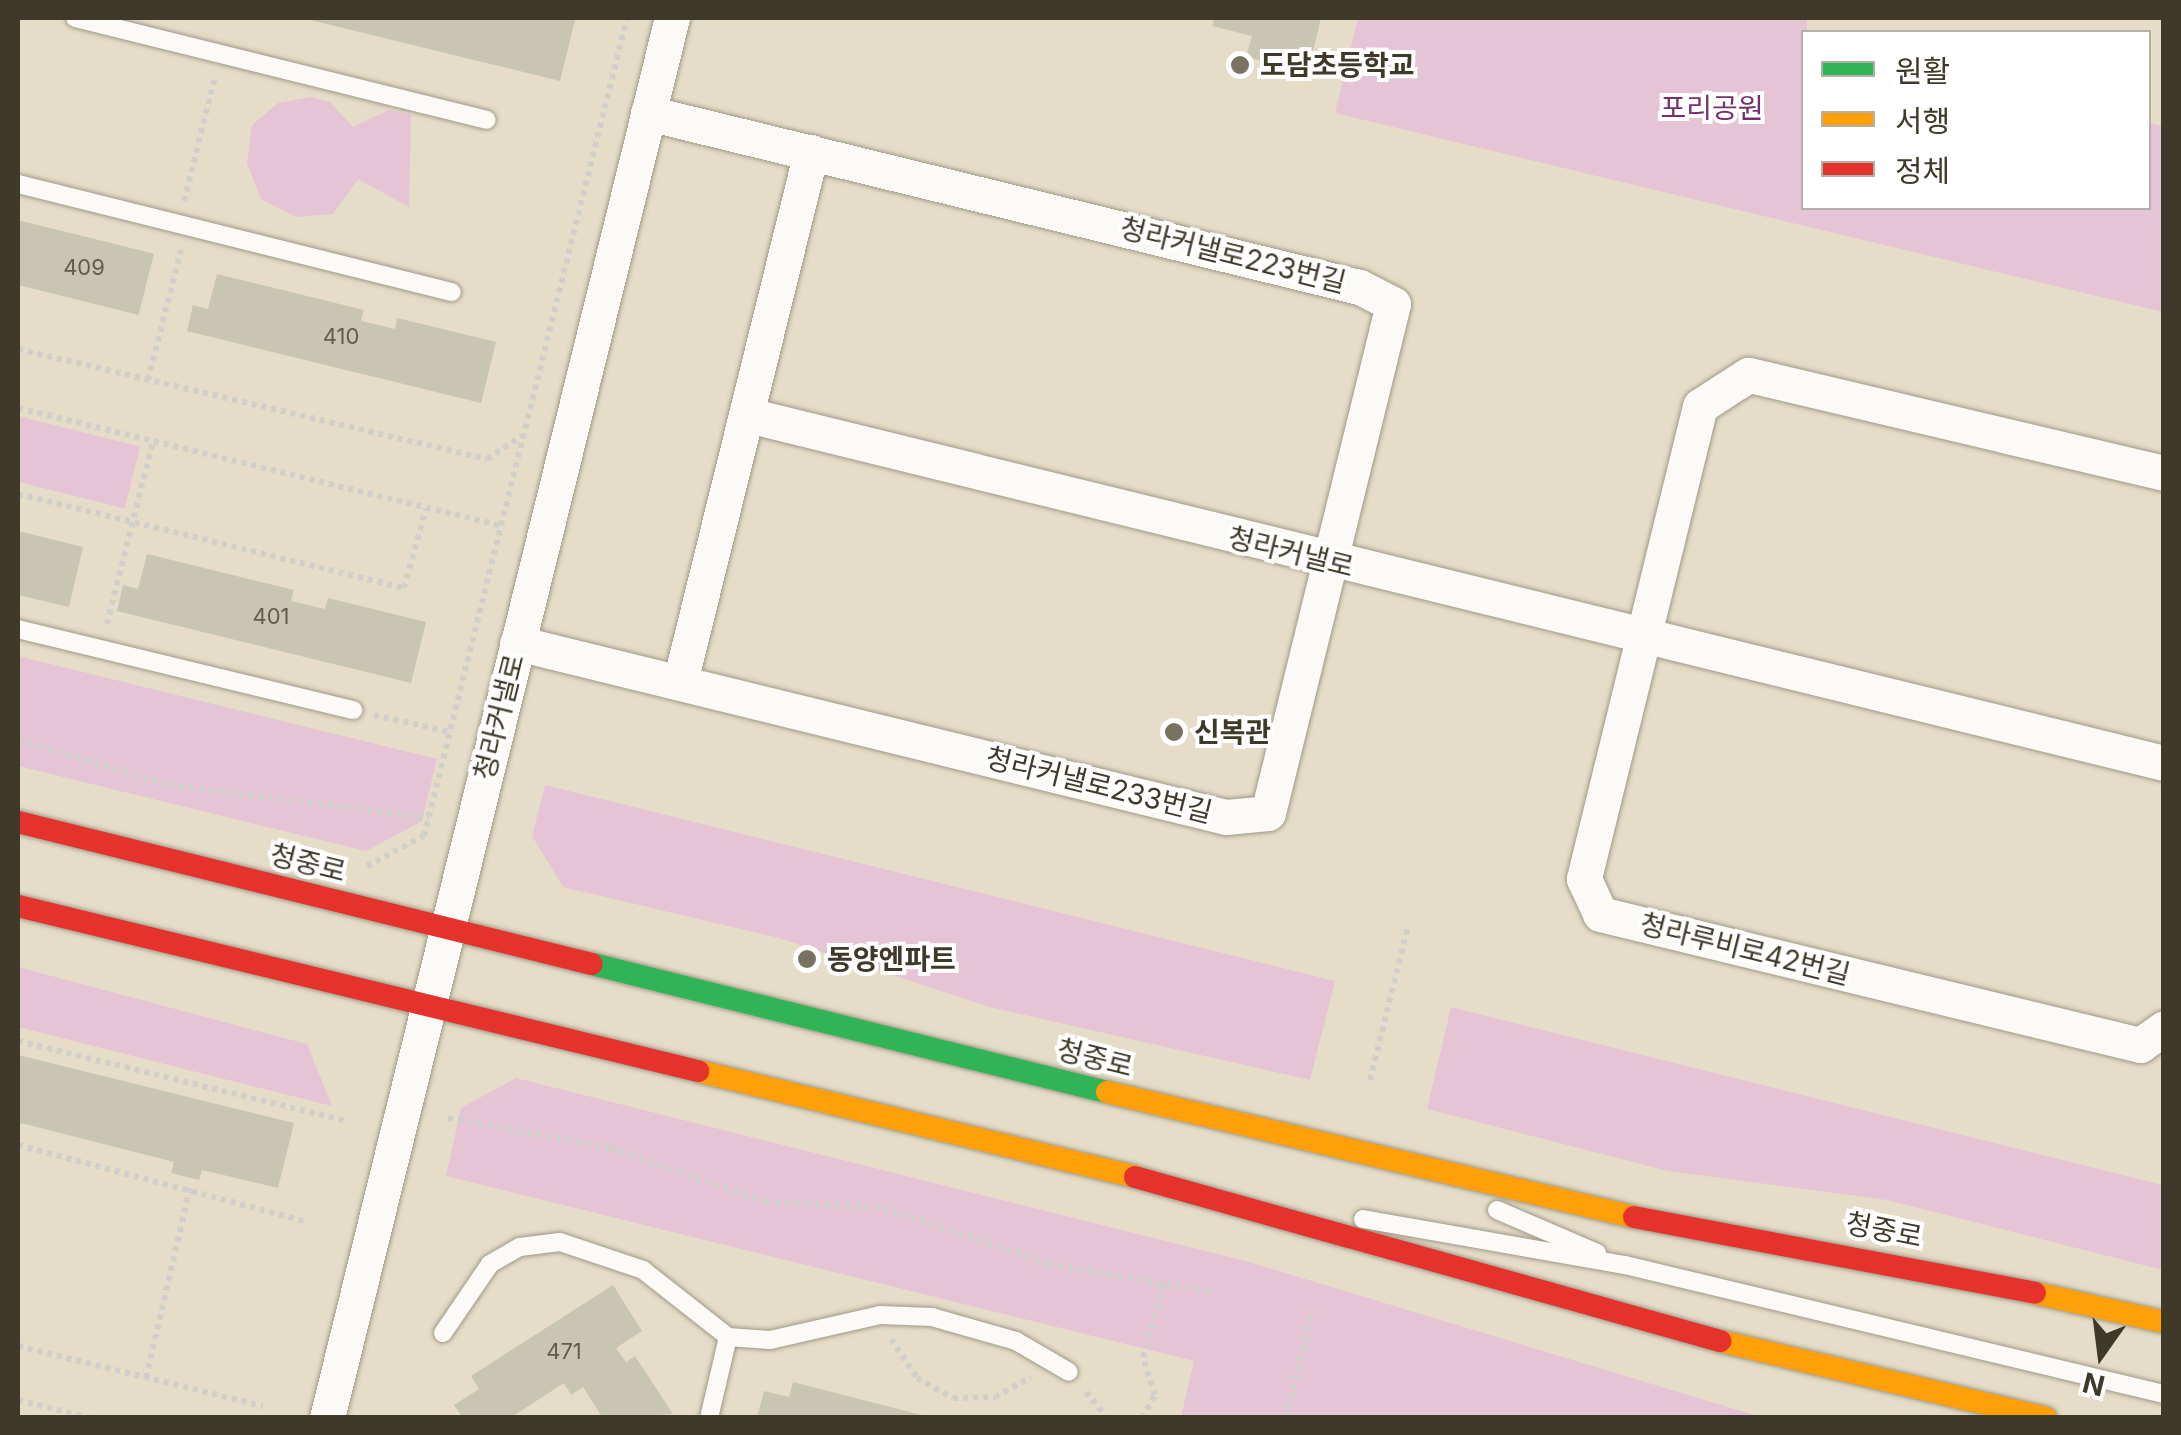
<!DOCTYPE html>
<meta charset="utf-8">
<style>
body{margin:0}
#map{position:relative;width:2181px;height:1435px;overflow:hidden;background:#e5ddc7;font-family:Inter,"Noto Sans KR",sans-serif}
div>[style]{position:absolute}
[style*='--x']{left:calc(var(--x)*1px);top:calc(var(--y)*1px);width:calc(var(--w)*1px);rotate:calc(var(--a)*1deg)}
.green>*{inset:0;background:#e5c5d5;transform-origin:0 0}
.building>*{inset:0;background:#c8c5b3;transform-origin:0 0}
.path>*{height:6px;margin-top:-3px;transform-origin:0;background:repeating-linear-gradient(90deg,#d1cfc9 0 5px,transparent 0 10px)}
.roads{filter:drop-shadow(0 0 2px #9f9988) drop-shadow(0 0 2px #9f9988)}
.lane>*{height:18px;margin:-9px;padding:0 9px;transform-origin:9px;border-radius:9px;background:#fbfaf7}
.street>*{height:35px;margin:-17.5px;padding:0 17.5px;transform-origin:17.5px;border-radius:17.5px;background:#fbfaf7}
.fast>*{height:22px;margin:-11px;padding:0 11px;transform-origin:11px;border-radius:11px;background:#30b455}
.slow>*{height:22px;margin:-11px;padding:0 11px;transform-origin:11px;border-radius:11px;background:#ff9f0a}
.jam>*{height:22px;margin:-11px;padding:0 11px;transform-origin:11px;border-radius:11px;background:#e5322d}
.dots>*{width:28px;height:28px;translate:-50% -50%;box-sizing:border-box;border:5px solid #fff;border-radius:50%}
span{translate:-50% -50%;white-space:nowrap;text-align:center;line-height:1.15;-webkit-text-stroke:8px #fff;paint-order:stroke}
.number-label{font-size:22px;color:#615c4c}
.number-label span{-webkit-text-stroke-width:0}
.poi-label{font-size:28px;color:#3f3929;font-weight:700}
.left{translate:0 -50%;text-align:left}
.park-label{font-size:28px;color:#73306f}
.street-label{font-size:28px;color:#3f3929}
.frame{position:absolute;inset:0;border:20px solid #3f3929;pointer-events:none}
.legend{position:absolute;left:1801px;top:30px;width:350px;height:180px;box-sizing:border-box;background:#fff;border:2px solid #b2b0a9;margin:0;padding:12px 18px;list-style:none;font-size:30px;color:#3f3929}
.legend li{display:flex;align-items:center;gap:20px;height:50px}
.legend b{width:50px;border:2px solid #b2b0a9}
.north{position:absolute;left:2051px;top:1305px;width:100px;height:100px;-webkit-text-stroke:8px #fff;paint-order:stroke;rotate:194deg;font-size:28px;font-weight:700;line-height:40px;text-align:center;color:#3f3929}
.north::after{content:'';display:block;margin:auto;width:35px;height:45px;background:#3f3929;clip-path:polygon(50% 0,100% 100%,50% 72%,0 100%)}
</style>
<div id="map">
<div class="green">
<i style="clip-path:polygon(1358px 18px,1807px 18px,1804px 208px,2148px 208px,2149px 123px,2163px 126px,2163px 312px,1335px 113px)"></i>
<i style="clip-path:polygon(311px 97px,330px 102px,353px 127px,389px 110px,411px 115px,409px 207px,358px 179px,333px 214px,296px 217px,261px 199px,247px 163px,252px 125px,278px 103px)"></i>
<i style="left:18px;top:416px;width:126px;height:64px;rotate:14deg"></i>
<i style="clip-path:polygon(18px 656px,437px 759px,422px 821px,366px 851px,18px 766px)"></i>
<i style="clip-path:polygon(545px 785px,1335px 981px,1310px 1080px,990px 1007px,779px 938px,563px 887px,532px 836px)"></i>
<i style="clip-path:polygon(18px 967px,307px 1044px,332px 1106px,18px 1027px)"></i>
<i style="clip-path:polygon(1451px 1007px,2163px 1185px,2163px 1270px,1887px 1200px,1668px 1171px,1427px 1109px)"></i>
<i style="clip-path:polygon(516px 1078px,1249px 1262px,1761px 1417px,1181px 1417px,1194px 1361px,446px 1176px,461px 1108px)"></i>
</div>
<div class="building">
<i style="clip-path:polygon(302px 18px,563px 18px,575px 20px,560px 81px)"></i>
<i style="clip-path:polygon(1214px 18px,1321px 18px,1308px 72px,1246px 57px,1252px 36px,1212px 26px)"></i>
<i style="left:18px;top:220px;width:140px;height:63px;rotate:14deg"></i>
<i style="clip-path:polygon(217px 274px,364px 310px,361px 321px,395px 329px,397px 318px,496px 342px,481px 403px,187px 331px,193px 305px,208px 309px)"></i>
<i style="clip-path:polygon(18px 531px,83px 547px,69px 607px,18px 595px)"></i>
<i style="clip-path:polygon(147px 554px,294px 590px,291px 601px,325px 609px,328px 598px,426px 622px,411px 683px,117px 611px,123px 585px,138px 589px)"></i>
<i style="clip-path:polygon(18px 1055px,294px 1123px,278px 1188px,202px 1170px,199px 1180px,171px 1173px,174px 1162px,21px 1123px,18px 1131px)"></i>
<i style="clip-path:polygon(613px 1285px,642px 1331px,616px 1348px,626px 1362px,635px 1356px,673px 1414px,603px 1418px,583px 1387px,571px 1395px,564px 1383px,510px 1418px,463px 1418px,454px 1405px,479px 1389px,471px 1376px)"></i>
<i style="clip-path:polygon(793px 1382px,925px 1416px,925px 1418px,757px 1418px,764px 1391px,789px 1397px)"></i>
</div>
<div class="path">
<i style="--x:184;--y:201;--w:128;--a:-76"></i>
<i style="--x:18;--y:349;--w:482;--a:13.2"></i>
<i style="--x:487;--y:459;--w:42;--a:-33.3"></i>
<i style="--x:148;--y:380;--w:134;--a:-75.8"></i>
<i style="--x:18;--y:408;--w:497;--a:13.7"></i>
<i style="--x:18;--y:494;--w:397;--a:13.7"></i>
<i style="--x:404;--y:588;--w:83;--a:-74.6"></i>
<i style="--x:107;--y:624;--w:189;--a:-75.9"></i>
<i style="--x:374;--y:715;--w:78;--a:12.6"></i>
<i style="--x:18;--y:740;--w:158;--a:16.6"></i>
<i style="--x:169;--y:785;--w:262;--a:7.2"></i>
<i style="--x:367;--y:866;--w:64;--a:-27.8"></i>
<i style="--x:424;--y:836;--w:843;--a:-76.06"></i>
<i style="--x:18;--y:1041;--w:337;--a:13.7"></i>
<i style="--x:1370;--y:1080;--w:159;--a:-76.1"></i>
<i style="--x:448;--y:1118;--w:166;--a:10.4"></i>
<i style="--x:611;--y:1148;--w:163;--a:19.3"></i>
<i style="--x:765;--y:1202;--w:118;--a:2.9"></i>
<i style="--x:883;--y:1208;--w:174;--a:18.7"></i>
<i style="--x:1048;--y:1264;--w:165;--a:9.7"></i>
<i style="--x:18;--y:1145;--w:300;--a:14.9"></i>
<i style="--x:891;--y:1339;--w:47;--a:56.3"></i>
<i style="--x:917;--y:1378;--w:41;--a:29.1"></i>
<i style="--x:953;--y:1398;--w:42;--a:-1.4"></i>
<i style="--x:995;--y:1397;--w:41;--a:-29.1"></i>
<i style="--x:18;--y:1346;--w:252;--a:13.8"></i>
<i style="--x:146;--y:1378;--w:196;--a:-77"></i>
<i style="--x:1086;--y:1392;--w:33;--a:51"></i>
<i style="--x:18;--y:1400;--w:74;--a:14"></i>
<i style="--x:1142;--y:1418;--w:26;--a:-61"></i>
<i style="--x:1155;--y:1395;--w:40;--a:-108"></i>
<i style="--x:1143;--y:1357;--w:76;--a:-74"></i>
<i style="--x:1286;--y:1418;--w:112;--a:-76.1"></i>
</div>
<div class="roads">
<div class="lane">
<i style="--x:75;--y:18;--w:424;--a:13.9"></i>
<i style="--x:18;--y:184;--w:447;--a:14"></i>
<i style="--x:18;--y:629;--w:345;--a:13.6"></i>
<i style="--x:1497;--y:1210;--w:109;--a:23.3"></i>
<i style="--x:1363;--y:1219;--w:266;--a:10"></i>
<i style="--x:1625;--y:1265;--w:554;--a:13.46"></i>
<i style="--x:443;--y:1333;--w:83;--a:-55.7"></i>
<i style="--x:490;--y:1264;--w:34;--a:-30"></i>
<i style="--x:520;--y:1247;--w:40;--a:-7.1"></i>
<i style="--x:560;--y:1242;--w:88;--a:18.6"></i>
<i style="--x:643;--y:1270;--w:108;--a:38.2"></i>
<i style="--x:728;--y:1337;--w:42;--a:4.1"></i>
<i style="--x:770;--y:1340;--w:113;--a:-12.8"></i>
<i style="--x:880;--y:1315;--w:52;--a:2.2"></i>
<i style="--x:932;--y:1317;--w:87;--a:15.9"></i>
<i style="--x:1016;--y:1341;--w:61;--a:30.3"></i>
<i style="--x:709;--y:1418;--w:83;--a:-76.8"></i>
</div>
<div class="street">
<i style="--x:748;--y:415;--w:1458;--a:13.81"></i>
<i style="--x:2164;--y:473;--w:427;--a:-166.7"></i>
<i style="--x:1748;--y:375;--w:57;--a:147.1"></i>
<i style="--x:1700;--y:406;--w:487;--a:103.8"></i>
<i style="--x:1584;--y:879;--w:38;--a:65"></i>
<i style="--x:1600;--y:914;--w:556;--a:13.64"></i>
<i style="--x:2140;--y:1045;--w:29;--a:-35"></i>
<i style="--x:517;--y:643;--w:730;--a:13.79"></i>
<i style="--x:1226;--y:817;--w:42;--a:-5.4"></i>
<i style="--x:1268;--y:813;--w:524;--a:-76.2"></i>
<i style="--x:1393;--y:304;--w:38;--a:-153"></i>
<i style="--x:1359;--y:287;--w:732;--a:-166.25"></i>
<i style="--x:680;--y:682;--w:546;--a:-76.12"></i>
<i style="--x:327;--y:1418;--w:1442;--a:-76.16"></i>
</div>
<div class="fast">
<i style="--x:592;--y:964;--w:531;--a:13.96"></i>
</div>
<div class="slow">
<i style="--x:698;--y:1071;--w:450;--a:13.6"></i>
<i style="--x:1107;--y:1092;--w:542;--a:13.34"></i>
<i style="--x:2035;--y:1293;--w:132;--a:12.7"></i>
<i style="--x:1720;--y:1341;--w:335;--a:13.3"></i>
</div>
<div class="jam">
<i style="--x:18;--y:822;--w:591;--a:13.9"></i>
<i style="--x:18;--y:906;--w:700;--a:13.64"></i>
<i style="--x:1135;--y:1177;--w:608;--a:15.66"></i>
<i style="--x:1634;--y:1217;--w:408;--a:10.7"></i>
</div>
</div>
<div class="dots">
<i style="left:1240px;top:65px;background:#797260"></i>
<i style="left:1174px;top:732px;background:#797260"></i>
<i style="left:807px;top:959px;background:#797260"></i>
</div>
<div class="number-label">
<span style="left:84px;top:268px">409</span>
<span style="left:341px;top:337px">410</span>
<span style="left:271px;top:617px">401</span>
<span style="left:564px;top:1352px">471</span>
</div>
<div class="poi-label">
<span class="left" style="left:1260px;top:65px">도담초등학교</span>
<span class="left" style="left:1194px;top:732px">신복관</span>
<span class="left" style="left:827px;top:959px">동양엔파트</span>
</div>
<div class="park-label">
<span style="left:1712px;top:108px">포리공원</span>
</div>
<div class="street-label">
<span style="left:1233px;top:255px;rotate:14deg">청라커낼로223번길</span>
<span style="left:1291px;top:552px;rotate:14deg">청라커낼로</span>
<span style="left:499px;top:717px;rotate:-76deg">청라커낼로</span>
<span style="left:1099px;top:785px;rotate:14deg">청라커낼로233번길</span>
<span style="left:308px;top:863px;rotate:14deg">청중로</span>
<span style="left:1745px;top:949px;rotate:14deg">청라루비로42번길</span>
<span style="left:1095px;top:1058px;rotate:14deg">청중로</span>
<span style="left:1884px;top:1230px;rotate:11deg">청중로</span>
</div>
<div class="frame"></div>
<ul class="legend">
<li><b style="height:12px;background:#30b455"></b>원활</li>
<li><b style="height:12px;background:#ff9f0a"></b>서행</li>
<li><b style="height:12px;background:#e5322d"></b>정체</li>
</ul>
<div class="north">N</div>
</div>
